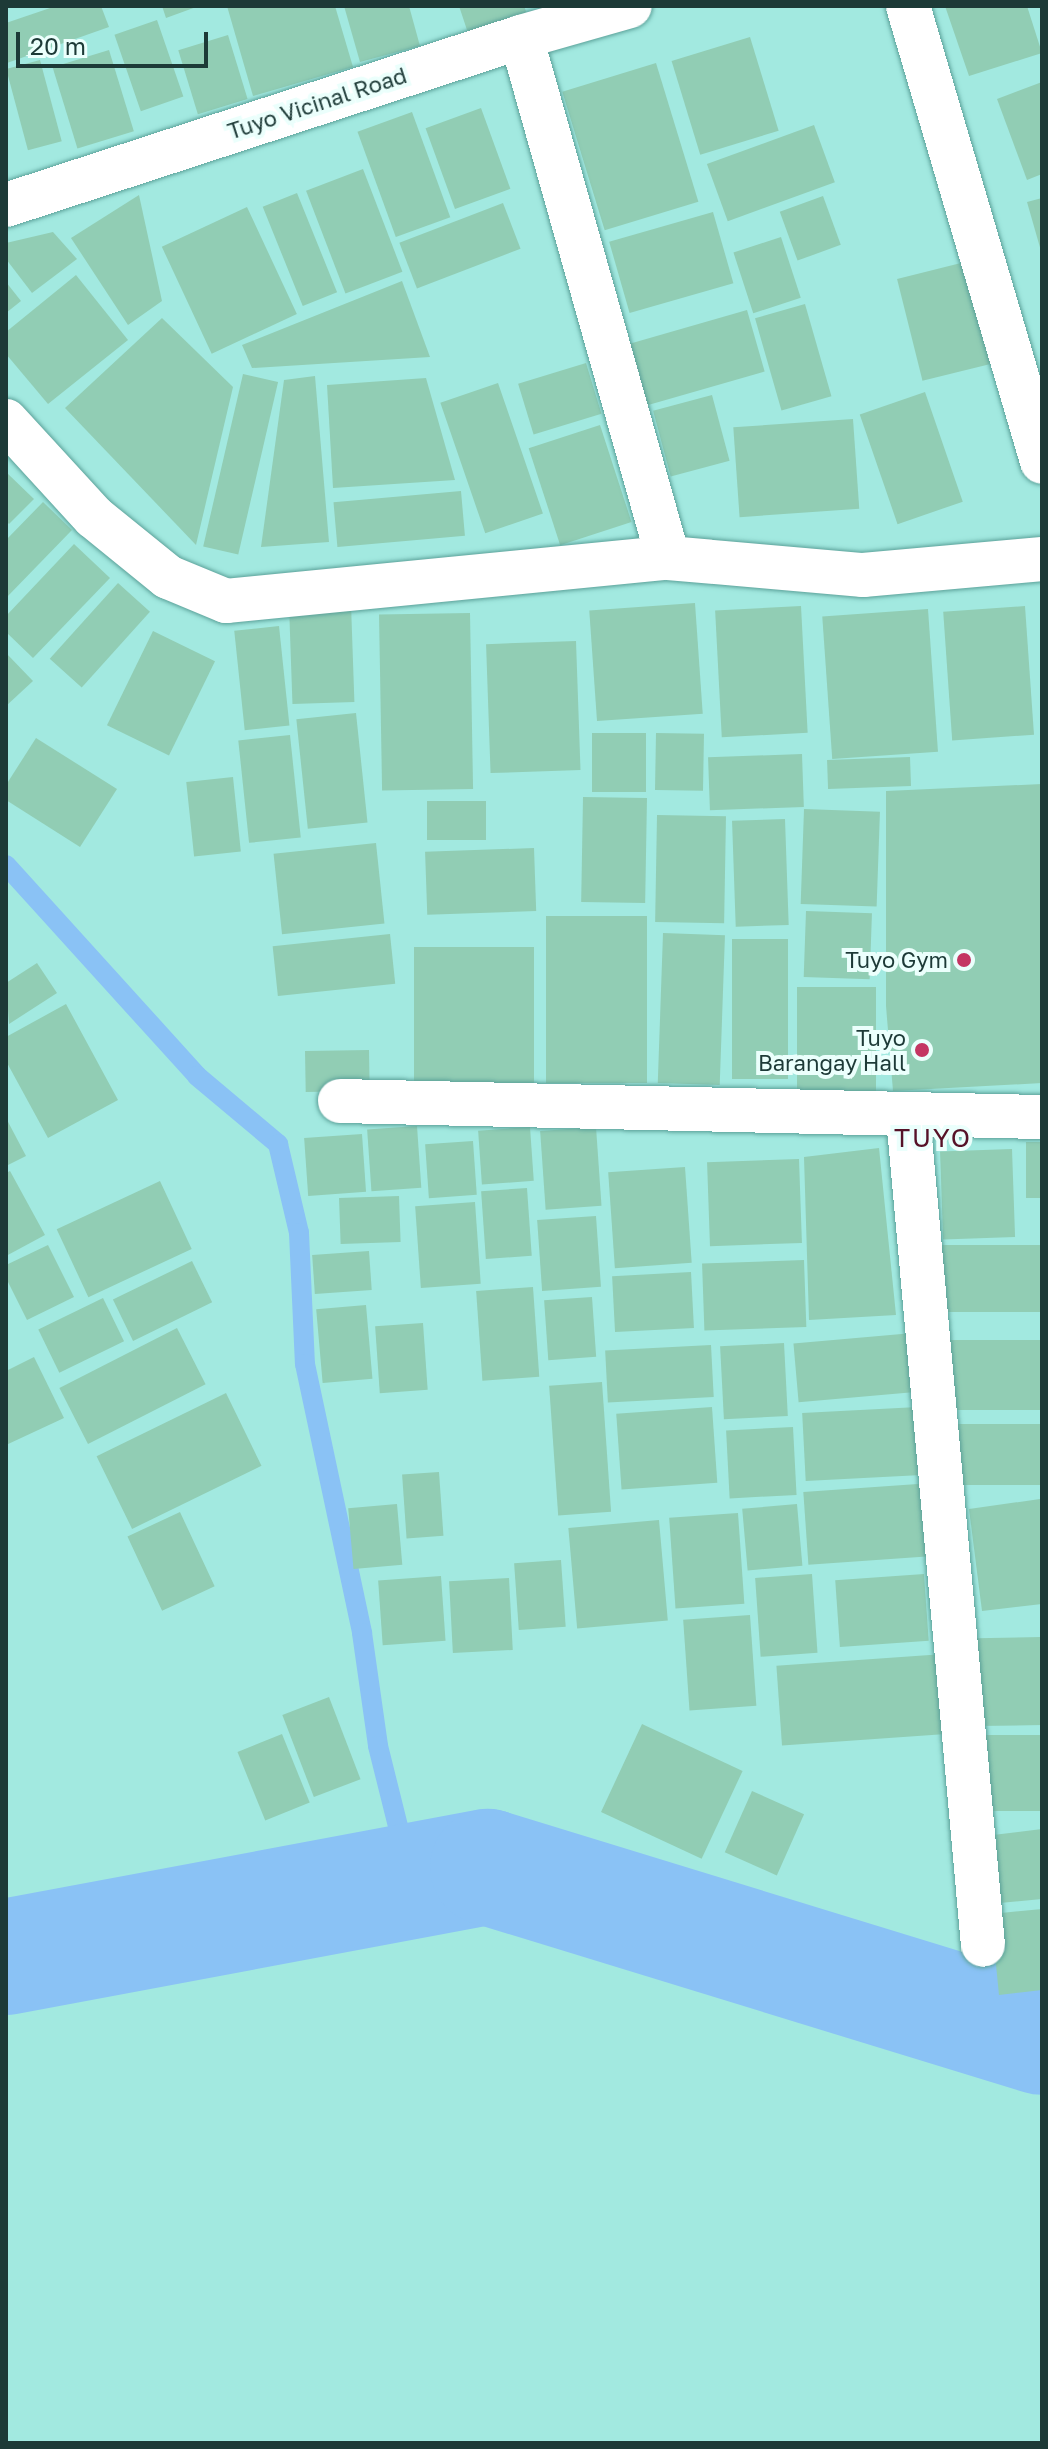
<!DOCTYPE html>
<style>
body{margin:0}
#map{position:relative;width:1048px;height:2449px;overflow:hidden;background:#a2e9e0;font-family:"Golos Text",sans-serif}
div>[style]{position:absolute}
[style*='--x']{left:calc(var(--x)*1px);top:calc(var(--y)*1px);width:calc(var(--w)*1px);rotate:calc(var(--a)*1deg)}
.stream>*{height:20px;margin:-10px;padding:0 10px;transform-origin:10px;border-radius:10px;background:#8ac2f5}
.river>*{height:116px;margin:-58px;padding:0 58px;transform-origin:58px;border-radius:58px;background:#8ac2f5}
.building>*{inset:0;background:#91cdb4;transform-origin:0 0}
.roads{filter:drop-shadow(0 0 2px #5ba199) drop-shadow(0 0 2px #5ba199)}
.minor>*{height:44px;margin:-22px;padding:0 22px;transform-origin:22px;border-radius:22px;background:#fff}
.tertiary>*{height:44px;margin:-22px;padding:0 22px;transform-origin:22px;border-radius:22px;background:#fff}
.dots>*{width:22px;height:22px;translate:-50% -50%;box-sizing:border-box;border:4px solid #ebfffc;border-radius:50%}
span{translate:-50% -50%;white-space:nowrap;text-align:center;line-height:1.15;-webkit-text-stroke:8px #ebfffc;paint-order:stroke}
.street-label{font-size:22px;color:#1d3a37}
.poi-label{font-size:22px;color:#1d3a37}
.right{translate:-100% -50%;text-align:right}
.quarter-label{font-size:26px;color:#561228;letter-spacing:2px}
.frame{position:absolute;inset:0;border:8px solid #1d3a37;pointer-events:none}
.scale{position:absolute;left:16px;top:32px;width:192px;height:36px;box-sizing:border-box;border:4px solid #1d3a37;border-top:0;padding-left:10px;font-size:24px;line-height:28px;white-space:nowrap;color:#1d3a37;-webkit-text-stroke:6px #ebfffc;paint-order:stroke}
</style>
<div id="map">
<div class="stream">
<i style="--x:6;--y:865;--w:285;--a:47.8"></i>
<i style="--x:197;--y:1076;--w:106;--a:40"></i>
<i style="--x:278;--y:1144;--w:91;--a:76.7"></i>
<i style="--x:299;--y:1233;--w:131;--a:87.4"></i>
<i style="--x:305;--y:1364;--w:275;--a:78"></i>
<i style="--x:362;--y:1633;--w:114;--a:81.9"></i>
<i style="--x:378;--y:1746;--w:140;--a:76"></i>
</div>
<div class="river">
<i style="--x:6;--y:1957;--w:490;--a:-10.6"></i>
<i style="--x:488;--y:1867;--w:579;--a:17.06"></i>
</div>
<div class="building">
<i style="clip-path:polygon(56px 6px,101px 6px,109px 27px,7px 63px,6px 23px)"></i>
<i style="clip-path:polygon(162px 6px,199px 6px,166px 18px)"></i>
<i style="clip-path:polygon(227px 6px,335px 6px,353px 67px,253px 96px)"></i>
<i style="clip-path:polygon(344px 6px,409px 6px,420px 46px,360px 62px)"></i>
<i style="clip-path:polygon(459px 6px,524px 6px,529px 19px,470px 39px)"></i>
<i style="clip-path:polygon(945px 6px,1027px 6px,1042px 53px,969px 76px)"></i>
<i style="left:157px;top:20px;width:81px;height:45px;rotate:71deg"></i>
<i style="left:228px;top:35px;width:67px;height:52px;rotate:73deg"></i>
<i style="left:750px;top:37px;width:98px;height:82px;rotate:73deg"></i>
<i style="left:109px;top:50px;width:85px;height:59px;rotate:73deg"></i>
<i style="left:40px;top:60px;width:84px;height:35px;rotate:75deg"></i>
<i style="left:656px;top:63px;width:145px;height:98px;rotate:73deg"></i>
<i style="clip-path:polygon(1042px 82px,1042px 174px,1027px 180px,997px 99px)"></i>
<i style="left:481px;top:108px;width:86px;height:59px;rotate:70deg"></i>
<i style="left:412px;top:112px;width:112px;height:58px;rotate:70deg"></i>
<i style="left:814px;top:125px;width:61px;height:114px;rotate:70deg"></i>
<i style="left:363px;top:169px;width:110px;height:61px;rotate:69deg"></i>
<i style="left:297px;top:193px;width:107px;height:37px;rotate:68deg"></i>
<i style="clip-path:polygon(139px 195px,162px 301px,128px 325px,71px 238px)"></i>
<i style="left:823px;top:196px;width:52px;height:46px;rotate:70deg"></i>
<i style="clip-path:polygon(1042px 198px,1042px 251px,1041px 251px,1027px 202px)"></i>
<i style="left:503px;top:203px;width:49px;height:111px;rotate:69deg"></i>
<i style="left:247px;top:207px;width:118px;height:94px;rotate:65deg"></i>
<i style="left:713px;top:212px;width:74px;height:108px;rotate:74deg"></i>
<i style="clip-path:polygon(53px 232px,77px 259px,32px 293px,6px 259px,6px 243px)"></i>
<i style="left:781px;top:237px;width:64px;height:50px;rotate:72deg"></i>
<i style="left:965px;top:262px;width:105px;height:70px;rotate:76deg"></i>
<i style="clip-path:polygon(76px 275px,128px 340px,48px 404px,6px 354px,6px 332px)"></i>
<i style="clip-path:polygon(402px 281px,430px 357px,252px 368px,242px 345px)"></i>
<i style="clip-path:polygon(6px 282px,21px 301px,6px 313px)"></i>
<i style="left:805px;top:304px;width:96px;height:52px;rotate:74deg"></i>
<i style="left:747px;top:310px;width:64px;height:122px;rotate:74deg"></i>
<i style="clip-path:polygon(162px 318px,233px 387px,196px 545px,65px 408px)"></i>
<i style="left:586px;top:363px;width:53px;height:71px;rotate:73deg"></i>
<i style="left:243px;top:374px;width:36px;height:177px;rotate:13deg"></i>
<i style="clip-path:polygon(315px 376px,329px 542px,261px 547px,284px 380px)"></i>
<i style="clip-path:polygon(426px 378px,455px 480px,333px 488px,327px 385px)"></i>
<i style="left:498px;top:383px;width:138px;height:61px;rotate:71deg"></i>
<i style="left:925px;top:392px;width:116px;height:69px;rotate:71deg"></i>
<i style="left:712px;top:395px;width:68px;height:61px;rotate:75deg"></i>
<i style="left:853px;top:419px;width:90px;height:120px;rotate:86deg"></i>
<i style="left:600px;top:425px;width:102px;height:75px;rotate:72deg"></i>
<i style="clip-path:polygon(6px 472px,34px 499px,9px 524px,6px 521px)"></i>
<i style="left:461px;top:491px;width:45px;height:128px;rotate:85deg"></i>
<i style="clip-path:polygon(43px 502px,72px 530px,6px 598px,6px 540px)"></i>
<i style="clip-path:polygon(74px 544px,110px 578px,33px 658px,6px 632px,6px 616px)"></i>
<i style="left:118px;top:583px;width:43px;height:102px;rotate:42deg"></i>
<i style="left:695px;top:603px;width:111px;height:106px;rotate:86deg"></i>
<i style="left:351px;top:604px;width:98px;height:62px;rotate:88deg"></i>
<i style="left:801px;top:606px;width:127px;height:86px;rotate:87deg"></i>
<i style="left:1025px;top:606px;width:129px;height:82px;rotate:86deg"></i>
<i style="left:928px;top:609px;width:143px;height:106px;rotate:86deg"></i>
<i style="left:470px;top:613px;width:176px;height:91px;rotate:89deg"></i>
<i style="left:279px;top:626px;width:100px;height:45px;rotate:84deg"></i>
<i style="left:153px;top:631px;width:69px;height:105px;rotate:26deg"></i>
<i style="left:576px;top:641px;width:129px;height:90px;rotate:88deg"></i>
<i style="clip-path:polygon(6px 653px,33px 681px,6px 706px)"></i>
<i style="left:356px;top:713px;width:110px;height:60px;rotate:84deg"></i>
<i style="left:592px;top:733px;width:54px;height:59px"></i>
<i style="left:656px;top:733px;width:48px;height:57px;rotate:1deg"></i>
<i style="left:290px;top:735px;width:103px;height:52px;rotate:84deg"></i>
<i style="clip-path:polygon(36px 738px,117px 789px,80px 847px,6px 800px,6px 785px)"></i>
<i style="left:802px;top:754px;width:53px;height:94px;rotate:88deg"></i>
<i style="left:910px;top:757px;width:29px;height:83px;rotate:88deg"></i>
<i style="left:233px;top:777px;width:75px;height:47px;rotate:84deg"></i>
<i style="clip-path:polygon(1042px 784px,1042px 1083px,893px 1091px,886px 1006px,886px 791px)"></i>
<i style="left:583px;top:797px;width:64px;height:105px;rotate:1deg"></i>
<i style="left:486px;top:801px;width:39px;height:59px;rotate:90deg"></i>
<i style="left:804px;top:809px;width:76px;height:95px;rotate:2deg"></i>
<i style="left:657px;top:815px;width:69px;height:107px;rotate:1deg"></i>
<i style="left:785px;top:819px;width:106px;height:53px;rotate:88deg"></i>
<i style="left:376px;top:843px;width:81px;height:103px;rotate:84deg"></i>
<i style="left:534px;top:848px;width:63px;height:109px;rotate:88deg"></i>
<i style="left:806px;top:911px;width:66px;height:66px;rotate:2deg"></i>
<i style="left:546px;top:916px;width:101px;height:167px"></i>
<i style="left:663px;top:933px;width:62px;height:150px;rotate:2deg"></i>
<i style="left:390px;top:934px;width:50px;height:118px;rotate:84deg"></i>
<i style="left:732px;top:939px;width:56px;height:140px"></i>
<i style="left:414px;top:947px;width:120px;height:137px"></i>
<i style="clip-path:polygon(37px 963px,57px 993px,9px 1024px,6px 983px)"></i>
<i style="left:797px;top:987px;width:79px;height:104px"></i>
<i style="clip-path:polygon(66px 1004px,118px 1100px,48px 1138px,6px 1061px,6px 1037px)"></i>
<i style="left:369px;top:1050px;width:41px;height:64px;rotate:89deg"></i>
<i style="clip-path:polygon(6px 1118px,26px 1156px,6px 1166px)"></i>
<i style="left:417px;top:1126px;width:62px;height:50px;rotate:86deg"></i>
<i style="left:530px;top:1127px;width:54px;height:52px;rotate:86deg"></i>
<i style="left:596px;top:1127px;width:79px;height:56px;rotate:86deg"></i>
<i style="left:362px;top:1134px;width:58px;height:58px;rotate:86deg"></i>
<i style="left:473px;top:1141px;width:54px;height:48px;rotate:86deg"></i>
<i style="left:1026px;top:1142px;width:16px;height:56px"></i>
<i style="clip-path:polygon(879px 1148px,896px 1315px,809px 1320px,804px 1157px)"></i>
<i style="left:1012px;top:1149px;width:88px;height:72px;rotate:88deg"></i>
<i style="left:799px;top:1159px;width:84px;height:92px;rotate:88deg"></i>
<i style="left:685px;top:1167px;width:96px;height:77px;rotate:86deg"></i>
<i style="clip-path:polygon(10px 1171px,45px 1235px,6px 1256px,6px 1173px)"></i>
<i style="left:160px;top:1181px;width:75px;height:114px;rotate:65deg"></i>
<i style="left:527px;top:1188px;width:68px;height:46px;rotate:86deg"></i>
<i style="left:399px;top:1196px;width:46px;height:60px;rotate:88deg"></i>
<i style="left:475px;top:1202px;width:82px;height:60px;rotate:86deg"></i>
<i style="left:596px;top:1216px;width:71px;height:59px;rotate:86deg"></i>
<i style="clip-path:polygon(48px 1245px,74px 1297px,27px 1320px,6px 1278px,6px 1265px)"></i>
<i style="left:1042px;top:1245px;width:67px;height:103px;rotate:90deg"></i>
<i style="left:369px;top:1251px;width:39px;height:57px;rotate:86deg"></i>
<i style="left:804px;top:1260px;width:67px;height:102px;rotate:88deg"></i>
<i style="left:192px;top:1261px;width:46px;height:88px;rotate:64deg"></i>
<i style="left:691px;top:1272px;width:56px;height:79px;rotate:87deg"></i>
<i style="left:533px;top:1287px;width:90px;height:57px;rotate:86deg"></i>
<i style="left:592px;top:1297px;width:60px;height:48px;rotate:86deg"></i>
<i style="left:103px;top:1298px;width:48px;height:72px;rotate:64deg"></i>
<i style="left:366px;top:1305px;width:74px;height:50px;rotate:85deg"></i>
<i style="left:423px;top:1323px;width:67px;height:48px;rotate:86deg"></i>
<i style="left:177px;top:1328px;width:63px;height:132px;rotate:63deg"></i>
<i style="left:913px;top:1333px;width:59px;height:120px;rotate:85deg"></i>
<i style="left:1042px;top:1340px;width:70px;height:96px;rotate:90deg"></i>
<i style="left:784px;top:1343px;width:73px;height:64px;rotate:87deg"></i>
<i style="left:711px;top:1345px;width:52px;height:106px;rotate:87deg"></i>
<i style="clip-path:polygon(34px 1357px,64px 1418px,6px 1445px,6px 1371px)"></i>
<i style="left:602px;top:1382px;width:130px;height:53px;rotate:86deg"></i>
<i style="left:226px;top:1393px;width:81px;height:144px;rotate:64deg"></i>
<i style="left:712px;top:1407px;width:76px;height:96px;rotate:86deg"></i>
<i style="left:918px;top:1407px;width:68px;height:116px;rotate:87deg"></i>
<i style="left:1042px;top:1424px;width:61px;height:87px;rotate:90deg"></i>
<i style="left:793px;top:1427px;width:68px;height:67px;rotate:87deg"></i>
<i style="left:439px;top:1472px;width:64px;height:37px;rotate:86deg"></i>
<i style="left:932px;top:1483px;width:73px;height:129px;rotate:86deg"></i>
<i style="clip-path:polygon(1040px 1499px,1042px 1604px,982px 1611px,969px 1509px)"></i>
<i style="left:397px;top:1504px;width:61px;height:49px;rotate:85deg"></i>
<i style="left:797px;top:1504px;width:62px;height:55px;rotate:85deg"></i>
<i style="left:180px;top:1512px;width:82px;height:58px;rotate:65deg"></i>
<i style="left:738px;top:1513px;width:91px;height:69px;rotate:86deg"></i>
<i style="left:659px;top:1520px;width:101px;height:91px;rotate:85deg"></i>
<i style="left:561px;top:1560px;width:67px;height:47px;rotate:86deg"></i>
<i style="left:812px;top:1574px;width:79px;height:57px;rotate:86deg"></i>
<i style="left:924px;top:1574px;width:67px;height:89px;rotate:86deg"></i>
<i style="left:441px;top:1576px;width:65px;height:63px;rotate:86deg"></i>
<i style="left:509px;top:1578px;width:72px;height:60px;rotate:87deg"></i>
<i style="left:750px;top:1615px;width:91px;height:67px;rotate:86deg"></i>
<i style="left:1041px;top:1637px;width:88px;height:65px;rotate:89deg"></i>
<i style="left:944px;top:1654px;width:80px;height:168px;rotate:86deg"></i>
<i style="left:329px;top:1697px;width:88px;height:50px;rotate:69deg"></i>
<i style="left:642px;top:1724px;width:111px;height:97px;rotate:25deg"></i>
<i style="left:282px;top:1734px;width:74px;height:48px;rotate:68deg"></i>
<i style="left:1042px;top:1735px;width:76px;height:59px;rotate:90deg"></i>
<i style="left:752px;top:1791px;width:57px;height:67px;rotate:24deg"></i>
<i style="clip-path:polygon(1042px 1829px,1042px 1899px,1000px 1903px,993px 1835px)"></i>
<i style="clip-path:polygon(1042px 1909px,1042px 1990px,999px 1995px,991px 1914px)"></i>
</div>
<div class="roads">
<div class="minor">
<i style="--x:908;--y:6;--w:475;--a:73.6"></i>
<i style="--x:521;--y:37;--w:541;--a:74.24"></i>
<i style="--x:6;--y:421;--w:130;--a:47.5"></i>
<i style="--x:94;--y:517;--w:95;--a:39"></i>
<i style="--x:168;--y:577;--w:63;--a:22.5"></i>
<i style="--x:226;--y:601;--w:444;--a:-5.6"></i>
<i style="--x:668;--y:558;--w:196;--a:5"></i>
<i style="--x:863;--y:575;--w:180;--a:-5.1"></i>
<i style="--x:340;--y:1101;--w:702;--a:1.31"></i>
<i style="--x:908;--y:1116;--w:832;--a:84.83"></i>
</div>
<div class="tertiary">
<i style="--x:6;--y:205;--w:542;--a:-18.07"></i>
<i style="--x:521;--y:37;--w:113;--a:-15.9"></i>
</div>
</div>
<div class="dots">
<i style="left:964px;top:960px;background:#c43663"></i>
<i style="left:922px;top:1050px;background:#c43663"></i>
</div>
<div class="street-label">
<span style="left:317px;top:103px;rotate:-18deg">Tuyo Vicinal Road</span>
</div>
<div class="poi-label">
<span class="right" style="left:948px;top:960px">Tuyo Gym</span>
<span class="right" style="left:906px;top:1050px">Tuyo<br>Barangay Hall</span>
</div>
<div class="quarter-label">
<span style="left:933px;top:1138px">TUYO</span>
</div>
<div class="frame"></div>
<div class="scale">20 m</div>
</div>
